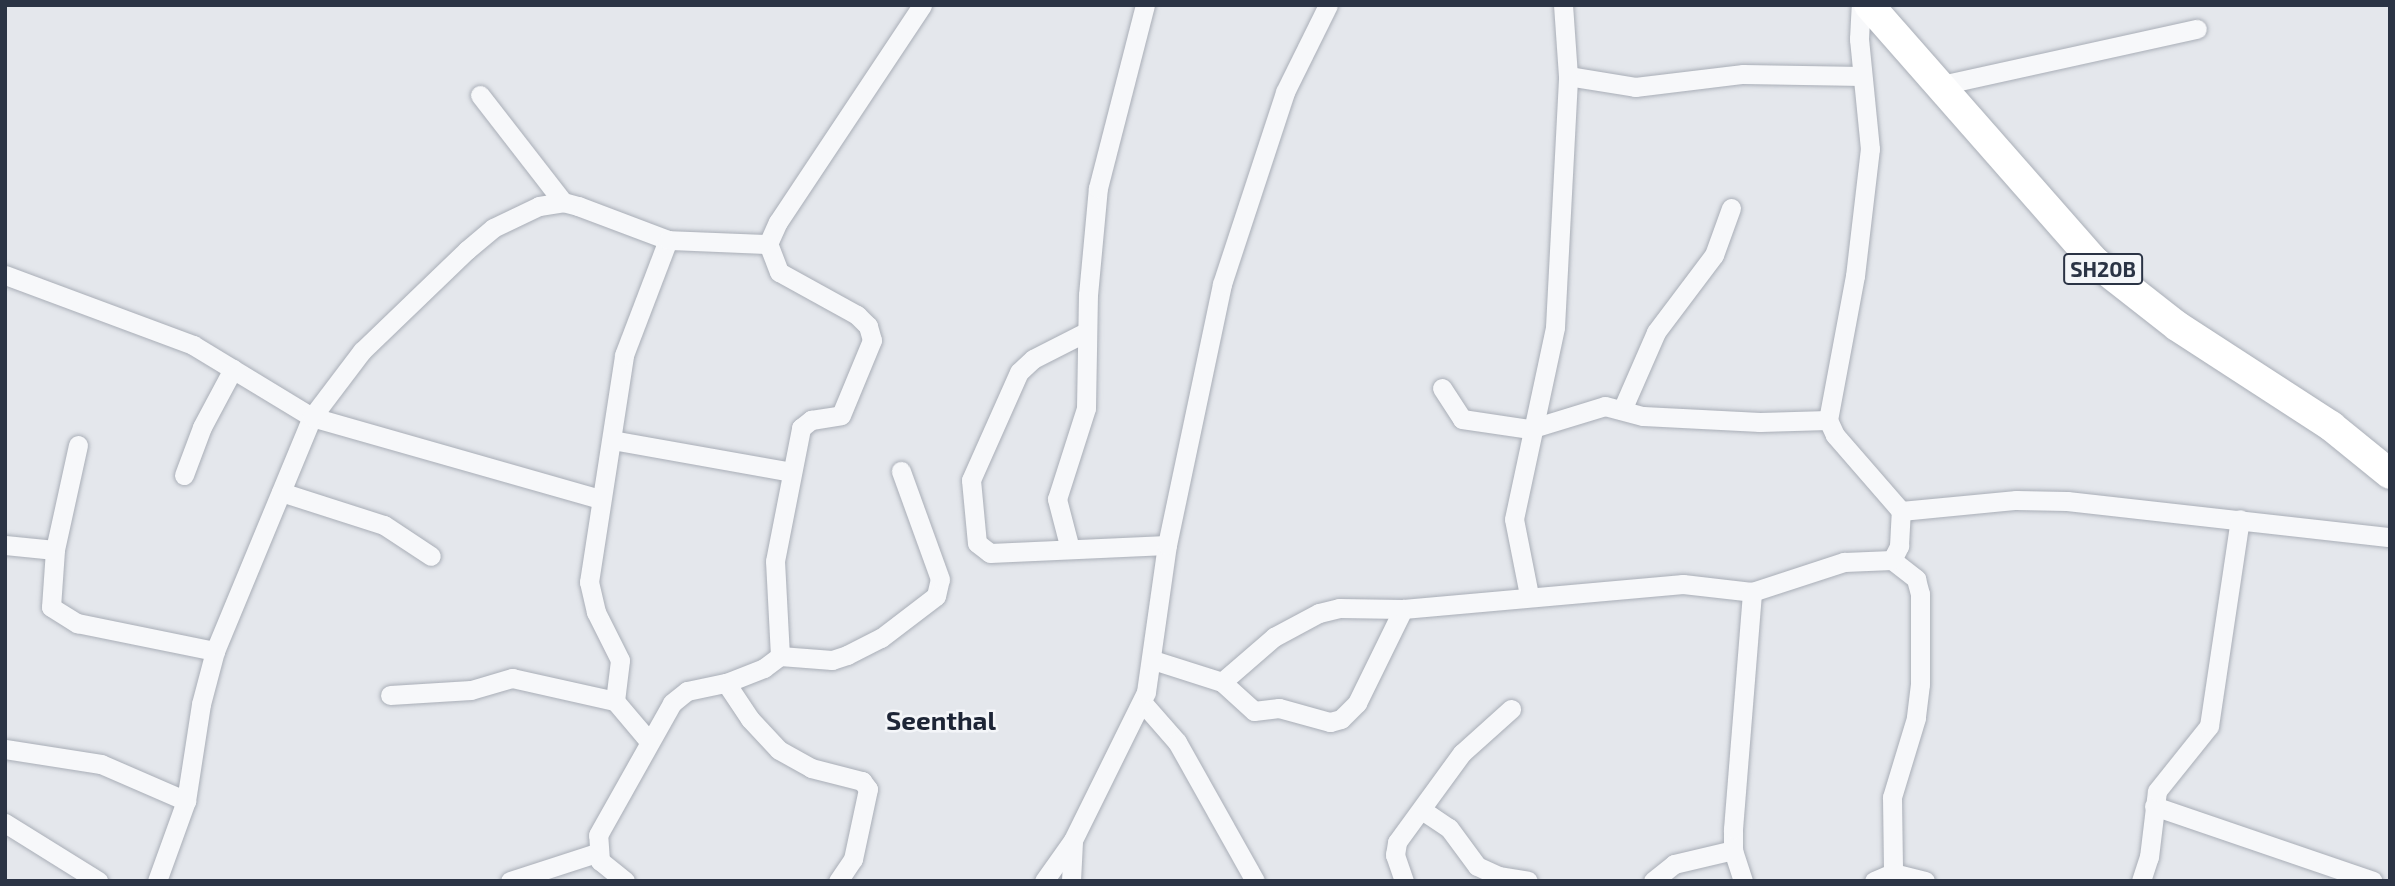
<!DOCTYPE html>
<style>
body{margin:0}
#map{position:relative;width:2395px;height:886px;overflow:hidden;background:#e4e7ec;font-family:"Exo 2",sans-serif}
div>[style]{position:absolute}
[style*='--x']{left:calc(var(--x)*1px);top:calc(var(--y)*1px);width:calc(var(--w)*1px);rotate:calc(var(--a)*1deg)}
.roads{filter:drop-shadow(0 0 2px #a9aeb7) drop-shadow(0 0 2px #a9aeb7)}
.minor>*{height:19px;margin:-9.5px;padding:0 9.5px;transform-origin:9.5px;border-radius:9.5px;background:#f7f8fa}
.primary>*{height:30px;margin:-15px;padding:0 15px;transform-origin:15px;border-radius:15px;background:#fff}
span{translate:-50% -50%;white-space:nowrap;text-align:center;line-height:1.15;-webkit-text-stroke:5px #f4f6f9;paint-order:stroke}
.shield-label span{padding:2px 5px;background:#f4f6f9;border:2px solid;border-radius:5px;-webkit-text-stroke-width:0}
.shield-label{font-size:21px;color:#2b3445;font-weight:700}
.quarter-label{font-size:26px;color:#1d2536;font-weight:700}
.frame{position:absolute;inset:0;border:7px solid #2b3445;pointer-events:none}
</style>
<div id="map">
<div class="roads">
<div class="minor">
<i style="--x:1568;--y:76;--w:68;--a:9.3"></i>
<i style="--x:1635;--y:87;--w:109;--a:-6.9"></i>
<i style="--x:1743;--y:74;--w:119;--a:1"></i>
<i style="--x:1937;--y:86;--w:266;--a:-12.4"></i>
<i style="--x:480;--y:95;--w:135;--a:52.2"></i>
<i style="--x:5;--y:275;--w:201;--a:20.4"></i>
<i style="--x:193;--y:345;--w:139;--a:31.2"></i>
<i style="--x:312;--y:417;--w:299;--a:15.9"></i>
<i style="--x:1086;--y:332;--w:59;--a:153"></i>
<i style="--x:1033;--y:359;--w:19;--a:137"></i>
<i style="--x:1019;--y:372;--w:118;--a:114"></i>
<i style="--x:971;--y:480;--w:63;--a:84.6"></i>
<i style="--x:977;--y:543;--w:16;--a:38"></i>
<i style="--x:990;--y:553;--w:177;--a:-2.6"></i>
<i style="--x:1442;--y:388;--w:37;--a:57"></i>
<i style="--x:1462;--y:419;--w:69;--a:8.4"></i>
<i style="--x:1530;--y:429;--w:78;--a:-17"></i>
<i style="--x:1605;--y:406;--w:39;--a:15"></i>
<i style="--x:1643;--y:416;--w:117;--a:2.9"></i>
<i style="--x:1760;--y:422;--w:68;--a:-1.7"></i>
<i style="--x:1622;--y:410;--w:85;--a:-66.4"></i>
<i style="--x:1656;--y:332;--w:96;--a:-53"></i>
<i style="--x:1714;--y:255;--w:50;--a:-70.1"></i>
<i style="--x:612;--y:440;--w:182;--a:10.1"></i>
<i style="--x:78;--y:445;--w:107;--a:102.4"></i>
<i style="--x:55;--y:550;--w:57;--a:94"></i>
<i style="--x:51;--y:607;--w:31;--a:32"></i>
<i style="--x:77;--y:623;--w:141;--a:11.5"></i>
<i style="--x:184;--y:475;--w:51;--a:-69.4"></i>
<i style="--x:202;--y:427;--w:66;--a:-61.9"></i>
<i style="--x:281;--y:492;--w:108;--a:17.8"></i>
<i style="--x:384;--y:525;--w:56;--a:33.4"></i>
<i style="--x:1901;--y:511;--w:116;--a:-5.5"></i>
<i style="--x:2016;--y:500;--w:51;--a:1.1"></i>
<i style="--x:2067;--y:501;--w:325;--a:6.4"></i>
<i style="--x:5;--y:545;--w:50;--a:5.7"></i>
<i style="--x:1070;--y:549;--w:52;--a:-104.6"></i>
<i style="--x:1057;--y:499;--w:96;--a:-72.3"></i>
<i style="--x:1086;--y:408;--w:113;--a:-89"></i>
<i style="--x:1088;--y:295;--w:107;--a:-84.7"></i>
<i style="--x:1098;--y:188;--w:189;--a:-75.6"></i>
<i style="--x:1892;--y:560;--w:31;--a:38"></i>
<i style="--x:1916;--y:579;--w:16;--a:75"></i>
<i style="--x:1920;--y:594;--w:90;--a:90"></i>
<i style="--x:1920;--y:684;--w:34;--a:97"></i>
<i style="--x:1916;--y:718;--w:83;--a:106.9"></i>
<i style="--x:1892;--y:797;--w:76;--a:89.2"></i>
<i style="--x:1529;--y:595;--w:77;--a:-101.2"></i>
<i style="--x:1514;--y:519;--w:196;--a:-77.9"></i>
<i style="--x:1555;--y:327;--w:251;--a:-87"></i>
<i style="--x:1568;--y:76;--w:71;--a:-94"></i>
<i style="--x:780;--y:656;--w:52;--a:4.4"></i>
<i style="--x:832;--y:660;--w:16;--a:-18"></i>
<i style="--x:847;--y:655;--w:38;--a:-27"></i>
<i style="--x:881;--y:638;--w:69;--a:-37.4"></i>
<i style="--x:936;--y:596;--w:17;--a:-77"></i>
<i style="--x:940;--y:579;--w:115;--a:-109.9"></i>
<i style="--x:1153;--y:660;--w:72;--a:17.7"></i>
<i style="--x:1222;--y:682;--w:43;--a:42.2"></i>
<i style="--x:1254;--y:711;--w:25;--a:-7"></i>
<i style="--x:1279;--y:708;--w:53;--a:15.4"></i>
<i style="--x:1330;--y:722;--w:11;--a:-15"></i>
<i style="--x:1341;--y:719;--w:23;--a:-45"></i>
<i style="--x:1357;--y:703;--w:105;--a:-63.9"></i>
<i style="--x:1222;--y:682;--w:69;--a:-40.9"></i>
<i style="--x:1274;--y:637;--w:51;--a:-28.1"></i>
<i style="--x:1319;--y:613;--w:21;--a:-14"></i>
<i style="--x:1339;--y:608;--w:64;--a:0.9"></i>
<i style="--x:1403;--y:609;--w:281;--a:-5.1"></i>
<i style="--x:1683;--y:584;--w:69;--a:6.6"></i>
<i style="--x:1752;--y:592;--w:97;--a:-18.1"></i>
<i style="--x:1844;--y:562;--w:48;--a:-2.4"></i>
<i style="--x:1892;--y:560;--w:16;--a:-63"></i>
<i style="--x:1899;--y:546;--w:35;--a:-87"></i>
<i style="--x:1901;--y:511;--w:101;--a:-131"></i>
<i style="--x:1835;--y:435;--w:17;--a:-115"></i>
<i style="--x:1828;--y:420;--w:147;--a:-79.4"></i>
<i style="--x:1855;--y:276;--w:128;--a:-83.3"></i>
<i style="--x:1870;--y:149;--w:111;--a:-95.7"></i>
<i style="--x:1859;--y:39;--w:34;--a:-87"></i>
<i style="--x:726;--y:683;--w:43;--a:56.3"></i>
<i style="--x:750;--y:719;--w:42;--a:46.9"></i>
<i style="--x:779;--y:750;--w:37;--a:29"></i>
<i style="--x:811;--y:768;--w:53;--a:14.3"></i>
<i style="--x:862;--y:781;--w:10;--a:53"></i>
<i style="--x:868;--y:789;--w:72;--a:102.1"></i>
<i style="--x:853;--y:859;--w:27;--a:124"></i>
<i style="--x:390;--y:695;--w:81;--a:-3.5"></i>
<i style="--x:471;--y:690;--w:43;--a:-16.3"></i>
<i style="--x:512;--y:678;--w:106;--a:12.6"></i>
<i style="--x:1142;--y:702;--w:53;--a:48.8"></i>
<i style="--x:1177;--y:742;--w:159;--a:60.7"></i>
<i style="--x:648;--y:740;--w:51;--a:-130.2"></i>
<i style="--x:615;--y:701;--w:41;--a:-83"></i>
<i style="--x:620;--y:660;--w:54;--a:-116.6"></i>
<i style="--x:596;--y:612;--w:31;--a:-103"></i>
<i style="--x:589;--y:582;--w:230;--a:-81.2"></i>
<i style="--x:624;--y:355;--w:123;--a:-69.1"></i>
<i style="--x:5;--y:749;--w:97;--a:8.9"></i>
<i style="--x:101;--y:764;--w:93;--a:23.5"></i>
<i style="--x:2154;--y:806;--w:231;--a:18.9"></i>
<i style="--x:1422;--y:810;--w:32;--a:34"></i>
<i style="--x:1449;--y:828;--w:47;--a:53.6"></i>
<i style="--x:1477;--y:866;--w:23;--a:25"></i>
<i style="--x:1498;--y:876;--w:30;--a:9"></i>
<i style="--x:5;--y:823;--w:110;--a:31.9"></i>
<i style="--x:157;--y:881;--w:85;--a:-70.1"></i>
<i style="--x:186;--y:801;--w:98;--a:-81.2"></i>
<i style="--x:201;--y:704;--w:55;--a:-75.2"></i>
<i style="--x:215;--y:651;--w:253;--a:-67.5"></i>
<i style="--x:312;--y:417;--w:83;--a:-52.9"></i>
<i style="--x:362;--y:351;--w:146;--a:-43.9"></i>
<i style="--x:467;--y:250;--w:34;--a:-40"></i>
<i style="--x:493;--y:228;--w:51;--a:-25.6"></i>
<i style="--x:539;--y:206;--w:24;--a:-9"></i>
<i style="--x:563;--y:202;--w:16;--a:15"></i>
<i style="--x:578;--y:206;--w:96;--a:20.7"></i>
<i style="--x:668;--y:240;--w:100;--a:2.3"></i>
<i style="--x:510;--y:881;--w:90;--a:-18"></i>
<i style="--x:625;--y:881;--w:32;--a:-141"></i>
<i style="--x:600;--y:861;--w:26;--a:-94"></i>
<i style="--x:598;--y:835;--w:151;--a:-60.7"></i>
<i style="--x:672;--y:703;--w:19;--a:-39"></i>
<i style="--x:687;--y:691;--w:40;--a:-12"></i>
<i style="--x:726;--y:683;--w:41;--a:-21.5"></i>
<i style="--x:764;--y:668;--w:20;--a:-37"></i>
<i style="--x:780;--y:656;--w:95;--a:-93"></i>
<i style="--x:775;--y:561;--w:136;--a:-78.9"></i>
<i style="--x:801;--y:428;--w:13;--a:-39"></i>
<i style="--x:811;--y:420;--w:30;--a:-9"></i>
<i style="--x:841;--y:415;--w:81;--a:-67.5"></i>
<i style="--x:872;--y:340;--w:15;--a:-106"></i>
<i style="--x:868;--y:326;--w:16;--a:-135"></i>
<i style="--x:857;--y:315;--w:89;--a:-151.1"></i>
<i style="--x:779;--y:272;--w:30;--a:-111"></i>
<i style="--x:768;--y:244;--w:24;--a:-66"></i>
<i style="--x:778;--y:222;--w:260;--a:-56.4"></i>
<i style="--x:1044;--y:881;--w:50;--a:-54.7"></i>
<i style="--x:1073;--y:840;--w:165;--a:-63.7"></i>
<i style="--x:1146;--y:692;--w:148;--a:-81.9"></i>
<i style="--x:1167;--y:545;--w:267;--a:-78.1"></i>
<i style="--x:1222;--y:284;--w:202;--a:-71.8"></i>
<i style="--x:1285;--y:92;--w:97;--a:-63.7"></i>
<i style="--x:1071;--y:881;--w:40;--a:-87.1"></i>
<i style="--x:1404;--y:881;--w:28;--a:-109"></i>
<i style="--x:1395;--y:855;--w:13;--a:-81"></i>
<i style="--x:1397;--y:842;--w:110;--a:-53.9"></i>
<i style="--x:1462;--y:753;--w:66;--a:-41.9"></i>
<i style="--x:1653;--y:881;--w:27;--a:-39"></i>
<i style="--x:1674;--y:864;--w:61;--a:-13.3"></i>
<i style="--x:1743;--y:881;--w:33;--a:-108"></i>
<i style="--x:1733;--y:850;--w:21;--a:-90"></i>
<i style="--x:1733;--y:829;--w:238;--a:-85.4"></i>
<i style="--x:1874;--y:881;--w:21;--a:-23"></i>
<i style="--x:1893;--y:873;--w:33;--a:14"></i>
<i style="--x:2141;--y:881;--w:25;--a:-72"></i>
<i style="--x:2149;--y:857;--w:66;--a:-83.1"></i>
<i style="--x:2157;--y:791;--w:83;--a:-51.3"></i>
<i style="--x:2209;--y:726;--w:209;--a:-81.5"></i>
</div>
<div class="primary">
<i style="--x:1869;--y:5;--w:341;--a:48.7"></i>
<i style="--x:2094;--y:261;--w:105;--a:38.1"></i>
<i style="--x:2177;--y:326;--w:184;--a:33"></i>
<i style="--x:2331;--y:426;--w:76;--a:39.1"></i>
</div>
</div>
<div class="shield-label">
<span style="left:2103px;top:269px">SH20B</span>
</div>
<div class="quarter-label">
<span style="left:941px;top:720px">Seenthal</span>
</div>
<div class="frame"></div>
</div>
